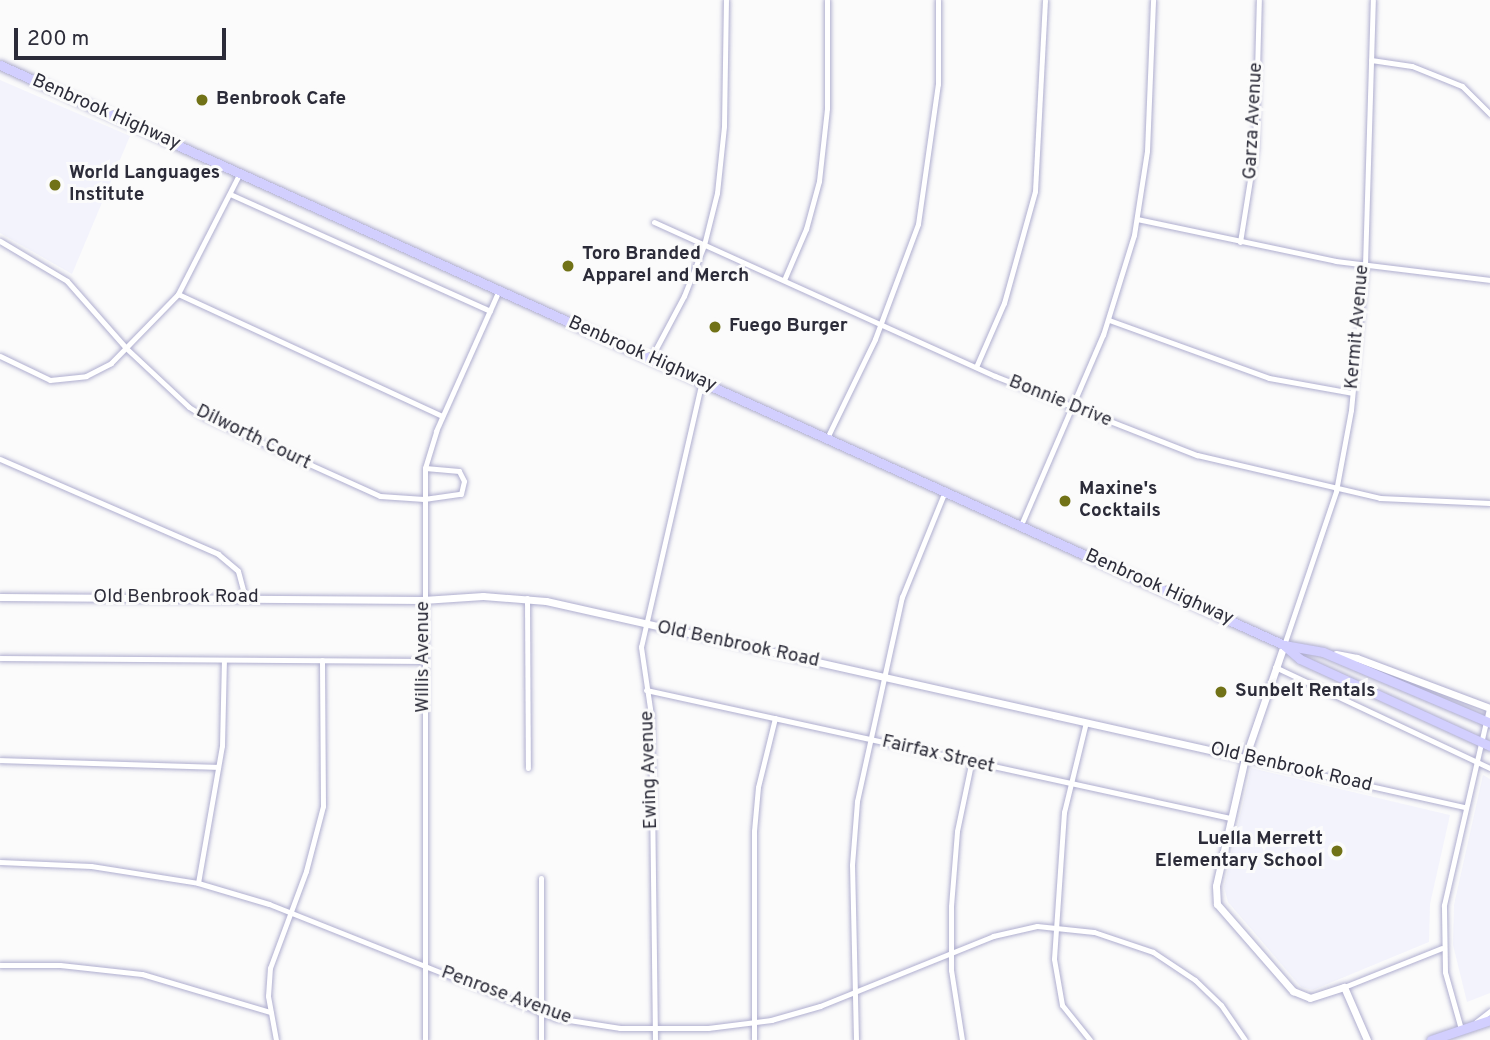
<!DOCTYPE html>
<style>
body{margin:0}
#map{position:relative;width:1490px;height:1040px;overflow:hidden;background:#fbfbfb;font-family:Overpass,sans-serif}
div>[style]{position:absolute}
[style*='--x']{left:calc(var(--x)*1px);top:calc(var(--y)*1px);width:calc(var(--w)*1px);rotate:calc(var(--a)*1deg)}
.built>*{inset:0;background:#f3f3fc}
.roads{filter:drop-shadow(0 0 2px #afaecf) drop-shadow(0 0 2px #afaecf)}
.minor>*{height:5px;margin:-2.5px;padding:0 2.5px;transform-origin:2.5px;border-radius:2.5px;background:#fff}
.tertiary>*{height:7px;margin:-3.5px;padding:0 3.5px;transform-origin:3.5px;border-radius:3.5px;background:#fff}
.primary>*{height:9px;margin:-4.5px;padding:0 4.5px;transform-origin:4.5px;border-radius:4.5px;background:#d2cffe}
.dots>*{width:19px;height:19px;translate:-50% -50%;box-sizing:border-box;border:4px solid #fbfbfb;border-radius:50%}
span{translate:-50% -50%;white-space:nowrap;text-align:center;line-height:1.15;-webkit-text-stroke:6px #fbfbfb;paint-order:stroke}
.poi-label{font-size:19px;color:#2c2c39;font-weight:700}
.left{translate:0 -50%;text-align:left}
.right{translate:-100% -50%;text-align:right}
.street-label{font-size:19px;color:#2c2c39}
.scale{position:absolute;left:14px;top:28px;width:212px;height:32px;box-sizing:border-box;border:4px solid #2c2c39;border-top:0;padding-left:9px;font-size:21px;line-height:24px;white-space:nowrap;color:#2c2c39;-webkit-text-stroke:5px #fbfbfb;paint-order:stroke}
</style>
<div id="map">
<div class="built">
<i style="clip-path:polygon(0 80px,130px 136px,72px 274px,0 233px)"></i>
<i style="clip-path:polygon(1251px 768px,1450px 815px,1430px 904px,1429px 942px,1313px 990px,1301px 987px,1228px 902px,1224px 887px)"></i>
<i style="clip-path:polygon(1483px 775px,1490px 779px,1490px 993px,1467px 1002px,1453px 945px,1454px 905px)"></i>
</div>
<div class="roads">
<div class="minor">
<i style="--x:1371;--y:60;--w:41;--a:8.3"></i>
<i style="--x:1412;--y:66;--w:54;--a:21.8"></i>
<i style="--x:1462;--y:86;--w:40;--a:45"></i>
<i style="--x:230;--y:194;--w:285;--a:24.2"></i>
<i style="--x:1137;--y:219;--w:203;--a:11.9"></i>
<i style="--x:1336;--y:261;--w:155;--a:7"></i>
<i style="--x:654;--y:222;--w:374;--a:24.3"></i>
<i style="--x:995;--y:376;--w:217;--a:21.4"></i>
<i style="--x:1197;--y:455;--w:188;--a:13.2"></i>
<i style="--x:1380;--y:498;--w:110;--a:2.6"></i>
<i style="--x:0;--y:241;--w:78;--a:30.8"></i>
<i style="--x:67;--y:281;--w:89;--a:48.6"></i>
<i style="--x:126;--y:348;--w:86;--a:43.1"></i>
<i style="--x:189;--y:407;--w:19;--a:32"></i>
<i style="--x:205;--y:417;--w:192;--a:24.3"></i>
<i style="--x:380;--y:496;--w:44;--a:3.9"></i>
<i style="--x:424;--y:499;--w:37;--a:-8"></i>
<i style="--x:461;--y:494;--w:13;--a:-77"></i>
<i style="--x:464;--y:481;--w:11;--a:-117"></i>
<i style="--x:459;--y:471;--w:34;--a:-175"></i>
<i style="--x:1240;--y:242;--w:95;--a:-80.9"></i>
<i style="--x:1255;--y:148;--w:148;--a:-88.5"></i>
<i style="--x:784;--y:280;--w:56;--a:-66.7"></i>
<i style="--x:806;--y:229;--w:50;--a:-74.8"></i>
<i style="--x:819;--y:181;--w:73;--a:-83.7"></i>
<i style="--x:827;--y:108;--w:108;--a:-90"></i>
<i style="--x:178;--y:294;--w:291;--a:24.8"></i>
<i style="--x:1109;--y:320;--w:170;--a:19.9"></i>
<i style="--x:1269;--y:378;--w:84;--a:10.2"></i>
<i style="--x:0;--y:356;--w:55;--a:25.6"></i>
<i style="--x:50;--y:380;--w:36;--a:-6"></i>
<i style="--x:86;--y:376;--w:28;--a:-27"></i>
<i style="--x:111;--y:363;--w:96;--a:-45.8"></i>
<i style="--x:178;--y:294;--w:136;--a:-62.9"></i>
<i style="--x:651;--y:358;--w:70;--a:-62"></i>
<i style="--x:684;--y:296;--w:55;--a:-68.6"></i>
<i style="--x:704;--y:245;--w:54;--a:-76"></i>
<i style="--x:717;--y:193;--w:67;--a:-84"></i>
<i style="--x:724;--y:126;--w:126;--a:-89.1"></i>
<i style="--x:976;--y:367;--w:70;--a:-66.4"></i>
<i style="--x:1004;--y:303;--w:116;--a:-74.5"></i>
<i style="--x:1035;--y:191;--w:191;--a:-87"></i>
<i style="--x:827;--y:438;--w:110;--a:-64.1"></i>
<i style="--x:875;--y:339;--w:123;--a:-69.5"></i>
<i style="--x:918;--y:224;--w:141;--a:-81.9"></i>
<i style="--x:938;--y:84;--w:84;--a:-90"></i>
<i style="--x:0;--y:459;--w:238;--a:23.5"></i>
<i style="--x:218;--y:554;--w:26;--a:40"></i>
<i style="--x:238;--y:571;--w:28;--a:75"></i>
<i style="--x:1021;--y:525;--w:207;--a:-66.7"></i>
<i style="--x:1103;--y:335;--w:105;--a:-72.8"></i>
<i style="--x:1134;--y:235;--w:85;--a:-81.2"></i>
<i style="--x:1147;--y:151;--w:151;--a:-87.7"></i>
<i style="--x:527;--y:598;--w:170;--a:89.7"></i>
<i style="--x:1284;--y:645;--w:163;--a:-71.3"></i>
<i style="--x:1336;--y:491;--w:82;--a:-79.5"></i>
<i style="--x:1351;--y:410;--w:146;--a:-84.5"></i>
<i style="--x:1365;--y:265;--w:265;--a:-88.3"></i>
<i style="--x:0;--y:658;--w:424;--a:0.4"></i>
<i style="--x:1275;--y:667;--w:238;--a:25.2"></i>
<i style="--x:646;--y:690;--w:598;--a:12.36"></i>
<i style="--x:1086;--y:722;--w:93;--a:103.7"></i>
<i style="--x:1064;--y:812;--w:147;--a:93.9"></i>
<i style="--x:1054;--y:959;--w:47;--a:80.1"></i>
<i style="--x:1062;--y:1005;--w:45;--a:51.3"></i>
<i style="--x:1245;--y:758;--w:224;--a:12.6"></i>
<i style="--x:0;--y:760;--w:218;--a:1.8"></i>
<i style="--x:0;--y:862;--w:91;--a:2.5"></i>
<i style="--x:91;--y:866;--w:108;--a:9"></i>
<i style="--x:198;--y:883;--w:74;--a:16.5"></i>
<i style="--x:269;--y:904;--w:309;--a:21.7"></i>
<i style="--x:556;--y:1018;--w:65;--a:8.9"></i>
<i style="--x:620;--y:1028;--w:88;--a:0"></i>
<i style="--x:708;--y:1028;--w:64;--a:-7.2"></i>
<i style="--x:771;--y:1020;--w:51;--a:-15.9"></i>
<i style="--x:820;--y:1006;--w:187;--a:-22"></i>
<i style="--x:993;--y:936;--w:45;--a:-12.8"></i>
<i style="--x:1037;--y:926;--w:57;--a:6"></i>
<i style="--x:1094;--y:932;--w:62;--a:18.7"></i>
<i style="--x:1153;--y:952;--w:50;--a:33.7"></i>
<i style="--x:1195;--y:980;--w:36;--a:44"></i>
<i style="--x:1221;--y:1005;--w:42;--a:55.6"></i>
<i style="--x:541;--y:878;--w:162;--a:90"></i>
<i style="--x:198;--y:883;--w:139;--a:-80.1"></i>
<i style="--x:222;--y:746;--w:86;--a:-88.7"></i>
<i style="--x:0;--y:965;--w:60;--a:0"></i>
<i style="--x:60;--y:965;--w:82;--a:6.3"></i>
<i style="--x:142;--y:974;--w:134;--a:16.5"></i>
<i style="--x:1344;--y:987;--w:105;--a:-21.7"></i>
<i style="--x:1476;--y:1022;--w:18;--a:-38"></i>
<i style="--x:1461;--y:1029;--w:59;--a:-105.7"></i>
<i style="--x:1445;--y:972;--w:67;--a:-90.9"></i>
<i style="--x:1444;--y:905;--w:202;--a:-77.1"></i>
<i style="--x:276;--y:1040;--w:45;--a:-100.3"></i>
<i style="--x:268;--y:996;--w:28;--a:-86"></i>
<i style="--x:270;--y:968;--w:103;--a:-69.6"></i>
<i style="--x:306;--y:871;--w:67;--a:-75.3"></i>
<i style="--x:323;--y:806;--w:146;--a:-90.4"></i>
<i style="--x:425;--y:1040;--w:572;--a:-90"></i>
<i style="--x:425;--y:468;--w:39;--a:-73"></i>
<i style="--x:436;--y:431;--w:154;--a:-65.9"></i>
<i style="--x:655;--y:1040;--w:325;--a:-90.7"></i>
<i style="--x:651;--y:715;--w:69;--a:-98.4"></i>
<i style="--x:641;--y:647;--w:273;--a:-77.1"></i>
<i style="--x:754;--y:1040;--w:209;--a:-90"></i>
<i style="--x:754;--y:831;--w:44;--a:-84.8"></i>
<i style="--x:758;--y:787;--w:71;--a:-76.2"></i>
<i style="--x:856;--y:1040;--w:175;--a:-91.3"></i>
<i style="--x:852;--y:865;--w:64;--a:-85.5"></i>
<i style="--x:857;--y:801;--w:209;--a:-77.6"></i>
<i style="--x:902;--y:597;--w:114;--a:-67.9"></i>
<i style="--x:962;--y:1040;--w:71;--a:-98.9"></i>
<i style="--x:951;--y:970;--w:64;--a:-90"></i>
<i style="--x:951;--y:906;--w:75;--a:-85.4"></i>
<i style="--x:957;--y:831;--w:68;--a:-78.2"></i>
</div>
<div class="tertiary">
<i style="--x:0;--y:597;--w:423;--a:0.4"></i>
<i style="--x:423;--y:600;--w:60;--a:-3.8"></i>
<i style="--x:483;--y:596;--w:63;--a:4.5"></i>
<i style="--x:546;--y:601;--w:716;--a:12.66"></i>
<i style="--x:1284;--y:645;--w:120;--a:109"></i>
<i style="--x:1245;--y:758;--w:131;--a:102.8"></i>
<i style="--x:1216;--y:886;--w:18;--a:87"></i>
<i style="--x:1217;--y:904;--w:116;--a:48.9"></i>
<i style="--x:1293;--y:991;--w:18;--a:22"></i>
<i style="--x:1310;--y:998;--w:36;--a:-18"></i>
<i style="--x:1344;--y:987;--w:58;--a:66.5"></i>
<i style="--x:1336;--y:654;--w:21;--a:11"></i>
<i style="--x:1357;--y:658;--w:142;--a:20.6"></i>
</div>
<div class="primary">
<i style="--x:0;--y:65;--w:1409;--a:24.31"></i>
<i style="--x:1284;--y:645;--w:40;--a:10"></i>
<i style="--x:1323;--y:652;--w:181;--a:23"></i>
<i style="--x:1285;--y:646;--w:20;--a:41"></i>
<i style="--x:1300;--y:659;--w:209;--a:24.6"></i>
<i style="--x:1431;--y:1040;--w:62;--a:-18.7"></i>
</div>
</div>
<div class="dots">
<i style="left:202px;top:100px;background:#717217"></i>
<i style="left:55px;top:185px;background:#717217"></i>
<i style="left:568px;top:266px;background:#717217"></i>
<i style="left:715px;top:327px;background:#717217"></i>
<i style="left:1065px;top:501px;background:#717217"></i>
<i style="left:1221px;top:692px;background:#717217"></i>
<i style="left:1337px;top:851px;background:#717217"></i>
</div>
<div class="poi-label">
<span class="left" style="left:216px;top:100px">Benbrook Cafe</span>
<span class="left" style="left:69px;top:185px">World Languages<br>Institute</span>
<span class="left" style="left:582px;top:266px">Toro Branded<br>Apparel and Merch</span>
<span class="left" style="left:729px;top:327px">Fuego Burger</span>
<span class="left" style="left:1079px;top:501px">Maxine's<br>Cocktails</span>
<span class="left" style="left:1235px;top:692px">Sunbelt Rentals</span>
<span class="right" style="left:1323px;top:851px">Luella Merrett<br>Elementary School</span>
</div>
<div class="street-label">
<span style="left:106px;top:113px;rotate:24deg">Benbrook Highway</span>
<span style="left:1254px;top:121px;rotate:-87deg">Garza Avenue</span>
<span style="left:1358px;top:327px;rotate:-85deg">Kermit Avenue</span>
<span style="left:642px;top:355px;rotate:24deg">Benbrook Highway</span>
<span style="left:1060px;top:402px;rotate:22deg">Bonnie Drive</span>
<span style="left:253px;top:438px;rotate:26deg">Dilworth Court</span>
<span style="left:1159px;top:588px;rotate:24deg">Benbrook Highway</span>
<span style="left:176px;top:598px">Old Benbrook Road</span>
<span style="left:738px;top:645px;rotate:12deg">Old Benbrook Road</span>
<span style="left:424px;top:657px;rotate:-90deg">Willis Avenue</span>
<span style="left:938px;top:755px;rotate:13deg">Fairfax Street</span>
<span style="left:1291px;top:768px;rotate:13deg">Old Benbrook Road</span>
<span style="left:650px;top:770px;rotate:-92deg">Ewing Avenue</span>
<span style="left:506px;top:996px;rotate:20deg">Penrose Avenue</span>
</div>
<div class="scale">200 m</div>
</div>
